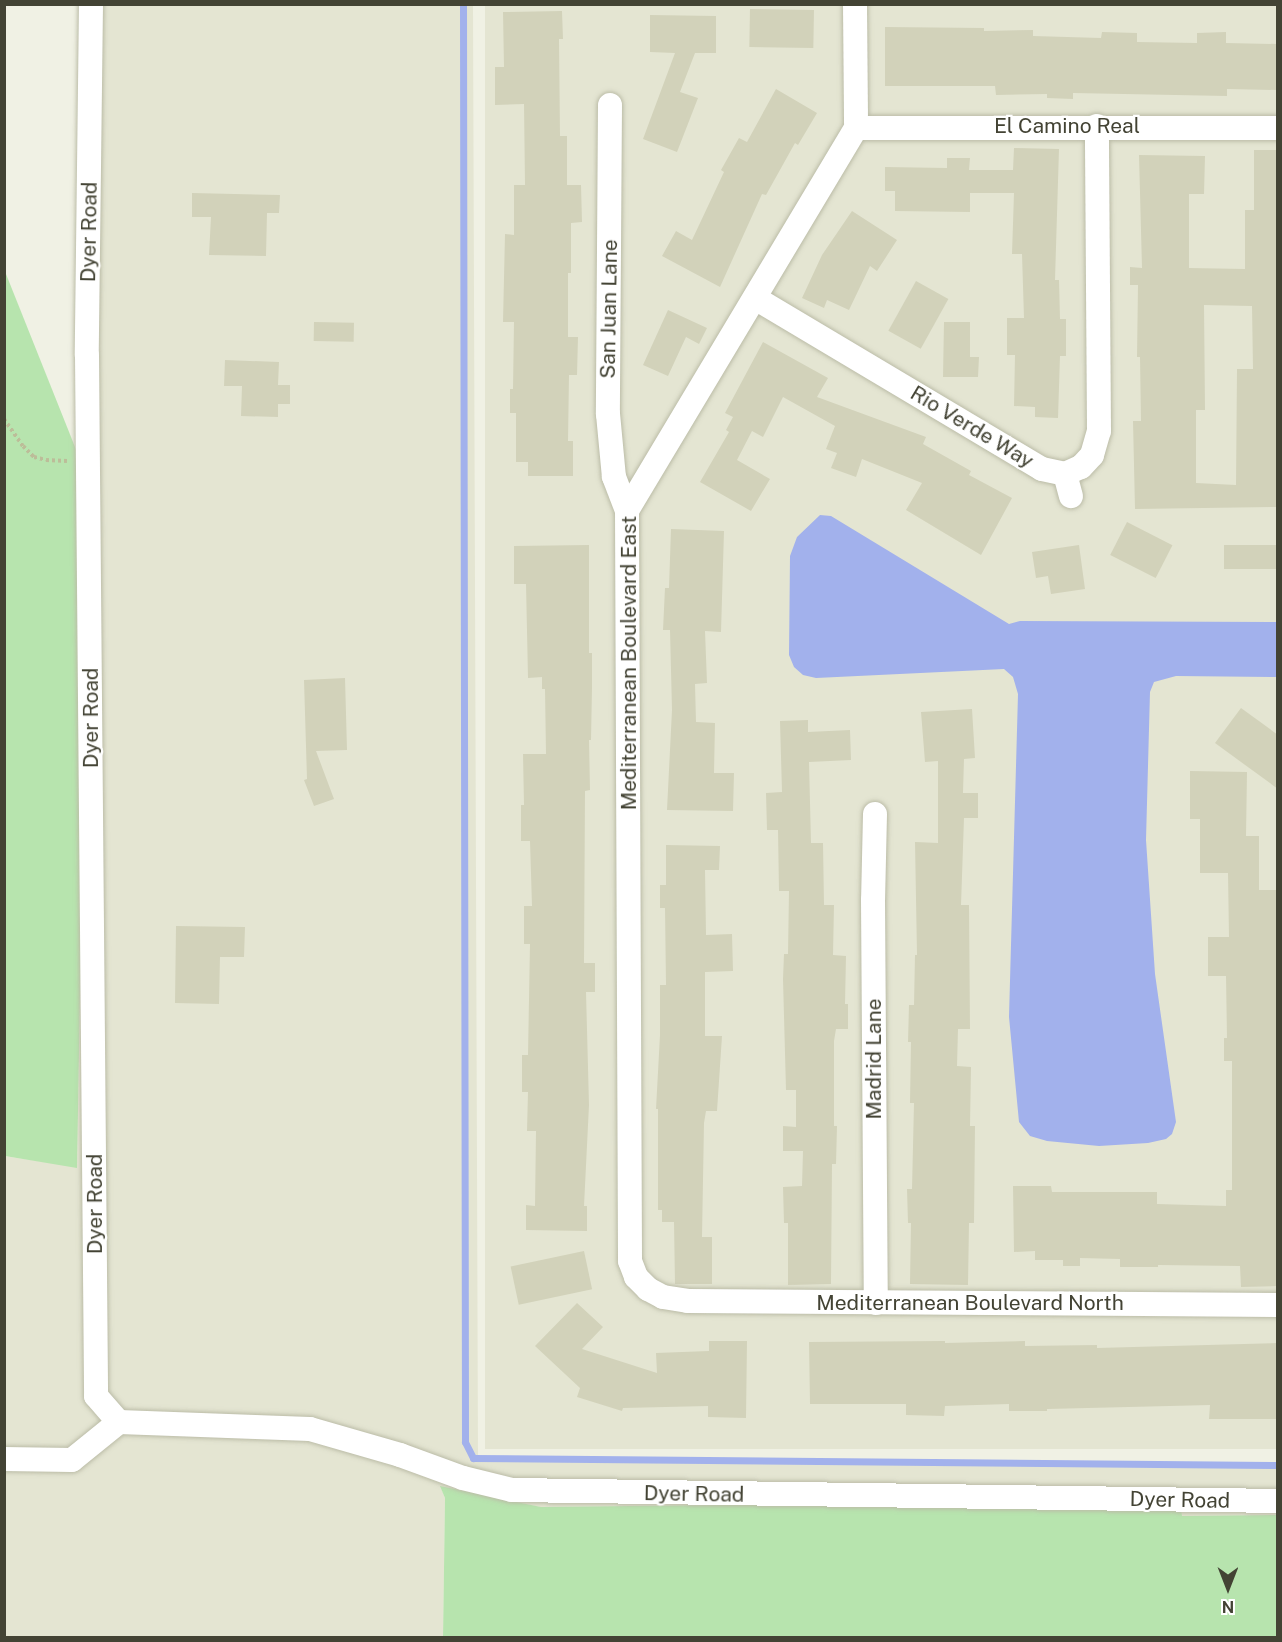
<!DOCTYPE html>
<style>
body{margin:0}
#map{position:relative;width:1282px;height:1642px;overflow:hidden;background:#f0f1e4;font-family:"Public Sans",sans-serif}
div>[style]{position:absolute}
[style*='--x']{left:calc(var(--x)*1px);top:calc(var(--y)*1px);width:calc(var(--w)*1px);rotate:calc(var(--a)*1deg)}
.residential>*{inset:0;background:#e4e5d2;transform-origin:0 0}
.green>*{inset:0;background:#b7e4ae}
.water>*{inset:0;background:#a2b1ec}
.stream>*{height:7px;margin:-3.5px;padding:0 3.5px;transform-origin:3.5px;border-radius:3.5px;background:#a2b1ec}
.building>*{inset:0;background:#d2d2ba;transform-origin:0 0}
.path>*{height:4px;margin-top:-2px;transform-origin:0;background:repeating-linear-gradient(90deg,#bcbd99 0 3px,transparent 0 6px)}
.roads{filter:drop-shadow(0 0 2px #bbbca7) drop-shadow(0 0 2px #bbbca7)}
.minor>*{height:24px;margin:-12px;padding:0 12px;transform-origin:12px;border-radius:12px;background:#fff}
span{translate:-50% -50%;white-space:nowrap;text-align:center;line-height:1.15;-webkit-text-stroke:4.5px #fff;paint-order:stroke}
.street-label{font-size:21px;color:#434334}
.frame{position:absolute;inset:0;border:6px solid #434334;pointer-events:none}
.north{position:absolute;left:1198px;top:1558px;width:60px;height:60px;-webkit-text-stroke:4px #fff;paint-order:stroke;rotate:180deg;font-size:16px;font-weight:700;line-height:24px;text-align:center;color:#434334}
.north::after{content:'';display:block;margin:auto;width:21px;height:27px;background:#434334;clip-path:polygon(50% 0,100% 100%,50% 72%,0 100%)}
</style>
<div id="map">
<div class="residential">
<i style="clip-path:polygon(97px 5px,473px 5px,478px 1457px,484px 1461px,1277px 1463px,1277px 1515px,1182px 1516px,1180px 1500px,540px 1507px,441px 1487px,445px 1498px,443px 1637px,5px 1637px,4px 1156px,77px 1167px)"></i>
<i style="left:485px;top:5px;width:792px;height:1444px"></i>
</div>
<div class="green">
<i style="clip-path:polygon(4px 269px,89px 482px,77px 1168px,5px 1156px)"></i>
<i style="clip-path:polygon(440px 1486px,541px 1507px,1180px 1500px,1182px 1516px,1277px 1515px,1277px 1637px,443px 1637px,445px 1498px)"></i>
</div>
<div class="water">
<i style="clip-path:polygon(820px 515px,831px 516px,1009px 624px,1020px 621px,1277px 622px,1277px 677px,1176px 676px,1154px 682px,1150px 692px,1146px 840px,1155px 974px,1176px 1122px,1172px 1134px,1166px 1139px,1148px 1143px,1099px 1146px,1047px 1141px,1030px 1136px,1019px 1122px,1009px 1017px,1018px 694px,1013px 677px,1004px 669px,816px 678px,803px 675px,794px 667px,789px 655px,790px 556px,797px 537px)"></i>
</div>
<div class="stream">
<i style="--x:463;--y:4;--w:1438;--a:89.92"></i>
<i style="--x:465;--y:1442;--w:18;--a:63"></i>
<i style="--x:473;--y:1458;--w:805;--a:0.5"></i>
</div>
<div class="building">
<i style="left:750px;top:9px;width:64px;height:38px;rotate:1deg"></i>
<i style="clip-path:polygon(562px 11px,563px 39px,559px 39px,560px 136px,567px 136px,567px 185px,581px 185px,582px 222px,571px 223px,571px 273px,568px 273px,568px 337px,578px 337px,577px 375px,569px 375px,568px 441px,573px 441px,573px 476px,528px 476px,528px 462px,516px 462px,516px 413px,510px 413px,510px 389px,513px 389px,514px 322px,503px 322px,505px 234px,514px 235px,514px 185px,525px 185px,524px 104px,495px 105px,495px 67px,504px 67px,503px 12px)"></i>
<i style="clip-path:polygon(650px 15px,716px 16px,716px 53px,695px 53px,680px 92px,698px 98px,677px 152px,643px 139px,675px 53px,650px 52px)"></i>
<i style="clip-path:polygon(885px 27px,984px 28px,984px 31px,1033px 30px,1033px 36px,1101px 38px,1102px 32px,1137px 33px,1137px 42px,1197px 43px,1197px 33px,1226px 32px,1226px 43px,1278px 44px,1278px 90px,1227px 89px,1227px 96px,1073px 93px,1073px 99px,1047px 98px,1047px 94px,996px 95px,995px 86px,885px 86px)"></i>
<i style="clip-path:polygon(776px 89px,817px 113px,798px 145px,795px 143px,766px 195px,762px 194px,720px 287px,662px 256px,676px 231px,692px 240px,724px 172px,721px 170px,739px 138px,747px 142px)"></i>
<i style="clip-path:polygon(1014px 148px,1059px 149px,1055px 280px,1059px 280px,1060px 319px,1066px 319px,1066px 356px,1060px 356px,1058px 418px,1035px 417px,1035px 407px,1014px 406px,1015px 355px,1007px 355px,1007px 318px,1024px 318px,1022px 254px,1012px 254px,1014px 193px,970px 193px,970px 212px,895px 211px,895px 191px,885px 191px,885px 167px,947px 168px,947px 158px,970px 158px,969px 170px,1013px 170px)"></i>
<i style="clip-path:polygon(evenodd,1254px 150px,1278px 150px,1278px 507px,1135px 509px,1133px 421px,1141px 421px,1140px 357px,1137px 357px,1138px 285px,1130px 285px,1130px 267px,1142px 268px,1139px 155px,1205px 156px,1204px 194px,1189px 194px,1189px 268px,1245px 269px,1245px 210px,1254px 210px,1254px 150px,1204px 305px,1252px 306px,1253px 369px,1237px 369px,1236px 485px,1196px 483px,1196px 410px,1205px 410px,1204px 305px)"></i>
<i style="clip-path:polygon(192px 193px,280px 195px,279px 213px,267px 213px,266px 256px,209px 255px,211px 217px,192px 217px)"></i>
<i style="clip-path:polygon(852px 211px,897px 240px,877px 271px,870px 266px,849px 310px,827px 300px,824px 308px,802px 298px,822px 255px)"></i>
<i style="left:916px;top:281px;width:37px;height:57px;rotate:29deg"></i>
<i style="clip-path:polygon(668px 310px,707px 328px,699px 344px,686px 337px,668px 376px,643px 365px)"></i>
<i style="left:314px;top:322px;width:40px;height:19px;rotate:1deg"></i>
<i style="clip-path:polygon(944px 322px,970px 322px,970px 357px,979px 357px,978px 377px,943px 377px)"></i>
<i style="clip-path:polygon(763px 342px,828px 378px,817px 397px,926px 437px,923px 444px,971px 471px,969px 475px,1012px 498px,981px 555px,906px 510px,922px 483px,862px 459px,856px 477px,831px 468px,837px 453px,826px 449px,835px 426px,783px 397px,763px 437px,752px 431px,737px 460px,770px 479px,751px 511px,700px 482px,729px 432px,726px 430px,733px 417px,725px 413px)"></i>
<i style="clip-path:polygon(225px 360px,279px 362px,278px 385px,290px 385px,290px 404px,278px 404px,278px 417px,241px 416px,242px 386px,224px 386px)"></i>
<i style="left:1127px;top:522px;width:51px;height:37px;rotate:27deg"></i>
<i style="clip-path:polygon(671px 529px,724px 531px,721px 632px,705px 631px,707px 683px,695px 684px,696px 722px,715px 723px,714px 773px,734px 773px,733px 811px,667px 810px,672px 710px,670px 630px,663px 630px,665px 588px,669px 588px)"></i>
<i style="clip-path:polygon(589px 545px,589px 653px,592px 653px,592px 688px,591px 740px,589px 740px,590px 790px,585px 791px,584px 963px,595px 963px,595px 992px,586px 992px,589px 1105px,584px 1206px,587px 1206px,587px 1231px,526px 1230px,526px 1205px,535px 1206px,536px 1131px,527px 1131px,528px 1092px,522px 1092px,522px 1055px,528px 1055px,530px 944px,524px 944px,524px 906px,532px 906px,530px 841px,521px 841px,521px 805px,524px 805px,523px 754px,546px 754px,545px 689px,542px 689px,542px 677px,528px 678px,526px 584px,514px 584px,514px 546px)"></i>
<i style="clip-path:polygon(1079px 545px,1085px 589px,1051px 594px,1048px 576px,1036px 578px,1032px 552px)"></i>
<i style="left:1278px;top:545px;width:24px;height:54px;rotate:90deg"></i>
<i style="clip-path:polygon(345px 678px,347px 750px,316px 751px,334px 799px,314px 806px,304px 780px,307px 779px,304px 680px)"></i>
<i style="clip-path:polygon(1241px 708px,1278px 735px,1278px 789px,1215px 743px)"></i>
<i style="clip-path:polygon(972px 709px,975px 758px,964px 759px,963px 793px,978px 793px,978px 818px,964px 818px,961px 905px,969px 905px,970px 1029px,958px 1029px,957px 1066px,971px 1067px,970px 1126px,975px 1126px,974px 1223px,969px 1223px,968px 1285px,910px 1284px,911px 1223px,908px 1223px,907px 1189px,912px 1189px,914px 1103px,910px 1103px,911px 1042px,908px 1042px,909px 1005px,914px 1005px,915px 955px,917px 955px,915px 842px,938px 843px,938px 761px,925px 762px,921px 712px)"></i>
<i style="clip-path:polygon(808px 720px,808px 732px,850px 730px,851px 760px,809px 762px,811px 843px,823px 843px,824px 905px,834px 905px,833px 955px,846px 956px,845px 1004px,848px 1004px,848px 1029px,836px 1029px,834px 1041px,834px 1126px,837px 1126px,836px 1164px,832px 1164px,831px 1284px,788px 1285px,788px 1223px,784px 1223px,783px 1187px,802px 1186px,803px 1151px,783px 1151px,783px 1126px,796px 1127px,796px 1090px,786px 1090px,783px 979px,784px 954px,788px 954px,789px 891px,779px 891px,778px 830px,767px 830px,766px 793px,782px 792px,780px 721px)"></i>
<i style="clip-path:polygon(1190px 771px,1247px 772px,1246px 836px,1259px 836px,1259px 890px,1278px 890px,1278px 1286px,1241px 1287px,1240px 1266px,1158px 1265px,1158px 1267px,1120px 1267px,1120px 1259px,1080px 1258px,1080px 1266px,1063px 1266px,1063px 1260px,1035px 1260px,1035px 1251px,1014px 1252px,1013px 1186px,1051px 1186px,1052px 1192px,1157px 1192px,1157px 1204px,1226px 1206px,1226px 1190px,1232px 1190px,1232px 1061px,1224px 1061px,1224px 1038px,1227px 1038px,1226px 976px,1208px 976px,1208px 937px,1229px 937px,1228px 873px,1200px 873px,1200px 819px,1190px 819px)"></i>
<i style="clip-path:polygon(666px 845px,720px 846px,719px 870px,705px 870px,706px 935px,732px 934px,733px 971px,705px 972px,705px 1036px,722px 1036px,717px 1111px,706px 1111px,704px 1123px,702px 1237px,712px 1237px,712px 1284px,675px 1284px,674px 1222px,662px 1222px,662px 1210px,658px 1210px,658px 1109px,656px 1109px,660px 1035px,660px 985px,666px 985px,665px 908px,660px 908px,660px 885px,666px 885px)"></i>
<i style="clip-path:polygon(176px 926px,245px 927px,244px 957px,220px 957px,219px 1004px,175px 1003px)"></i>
<i style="left:584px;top:1251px;width:39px;height:75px;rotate:78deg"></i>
<i style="clip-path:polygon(577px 1303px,603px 1327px,582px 1349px,657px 1373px,656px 1353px,709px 1351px,709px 1341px,747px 1341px,746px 1418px,708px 1417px,708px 1406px,623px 1408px,622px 1411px,577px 1397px,580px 1388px,535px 1346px)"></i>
<i style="clip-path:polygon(945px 1341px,945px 1343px,1025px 1341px,1025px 1346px,1097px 1345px,1097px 1348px,1278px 1343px,1278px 1419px,1209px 1419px,1210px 1405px,1047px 1409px,1047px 1411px,1009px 1411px,1009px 1404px,945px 1406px,944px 1416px,906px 1415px,906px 1404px,810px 1404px,809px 1342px)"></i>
</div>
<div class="path">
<i style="--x:4;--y:419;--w:33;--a:55"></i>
<i style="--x:23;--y:446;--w:16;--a:45"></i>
<i style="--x:34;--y:457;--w:12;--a:14"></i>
<i style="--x:46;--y:460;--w:21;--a:3"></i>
</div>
<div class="roads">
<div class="minor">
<i style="--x:91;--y:4;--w:351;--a:90.7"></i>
<i style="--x:87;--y:355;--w:1041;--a:89.5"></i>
<i style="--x:96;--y:1396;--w:35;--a:49"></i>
<i style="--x:119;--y:1422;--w:191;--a:2.1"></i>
<i style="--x:310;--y:1429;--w:94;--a:16.1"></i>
<i style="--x:400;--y:1455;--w:67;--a:20.1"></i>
<i style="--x:463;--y:1478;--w:50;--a:13.8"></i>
<i style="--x:512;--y:1490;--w:766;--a:0.82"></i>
<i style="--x:855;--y:4;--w:124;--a:89.5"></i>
<i style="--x:856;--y:128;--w:446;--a:120.9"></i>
<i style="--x:627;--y:511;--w:750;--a:89.77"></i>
<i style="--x:630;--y:1261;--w:17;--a:69"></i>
<i style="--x:636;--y:1277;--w:17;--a:45"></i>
<i style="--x:648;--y:1289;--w:17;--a:28"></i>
<i style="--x:663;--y:1297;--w:25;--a:9"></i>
<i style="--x:688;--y:1301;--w:590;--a:0.39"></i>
<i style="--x:610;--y:105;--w:309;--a:90.4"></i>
<i style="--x:608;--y:414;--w:63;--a:84.6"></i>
<i style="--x:614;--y:477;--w:36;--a:69"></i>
<i style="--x:856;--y:128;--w:422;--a:0"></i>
<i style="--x:755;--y:298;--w:334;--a:30.8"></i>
<i style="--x:1042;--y:469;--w:24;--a:12"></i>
<i style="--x:1065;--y:474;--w:17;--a:-24"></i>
<i style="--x:1081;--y:467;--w:16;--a:-47"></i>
<i style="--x:1092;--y:455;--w:25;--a:-74"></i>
<i style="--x:1099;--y:431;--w:305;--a:-90.4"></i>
<i style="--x:1065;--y:474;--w:23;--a:75"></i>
<i style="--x:875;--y:814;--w:86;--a:91.3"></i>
<i style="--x:873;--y:900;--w:403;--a:89.6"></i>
<i style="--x:4;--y:1459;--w:68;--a:0.8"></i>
<i style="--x:72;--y:1460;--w:60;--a:-39"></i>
</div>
</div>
<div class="street-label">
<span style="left:1067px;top:126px">El Camino Real</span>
<span style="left:89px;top:232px;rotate:-89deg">Dyer Road</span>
<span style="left:609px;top:309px;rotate:-89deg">San Juan Lane</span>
<span style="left:972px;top:427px;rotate:31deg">Rio Verde Way</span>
<span style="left:629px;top:663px;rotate:-90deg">Mediterranean Boulevard East</span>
<span style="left:91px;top:718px;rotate:-90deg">Dyer Road</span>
<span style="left:874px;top:1059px;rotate:-90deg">Madrid Lane</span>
<span style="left:95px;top:1204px;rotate:-90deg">Dyer Road</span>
<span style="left:970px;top:1303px">Mediterranean Boulevard North</span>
<span style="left:694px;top:1494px;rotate:1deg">Dyer Road</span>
<span style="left:1180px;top:1500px;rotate:1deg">Dyer Road</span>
</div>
<div class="frame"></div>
<div class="north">N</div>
</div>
